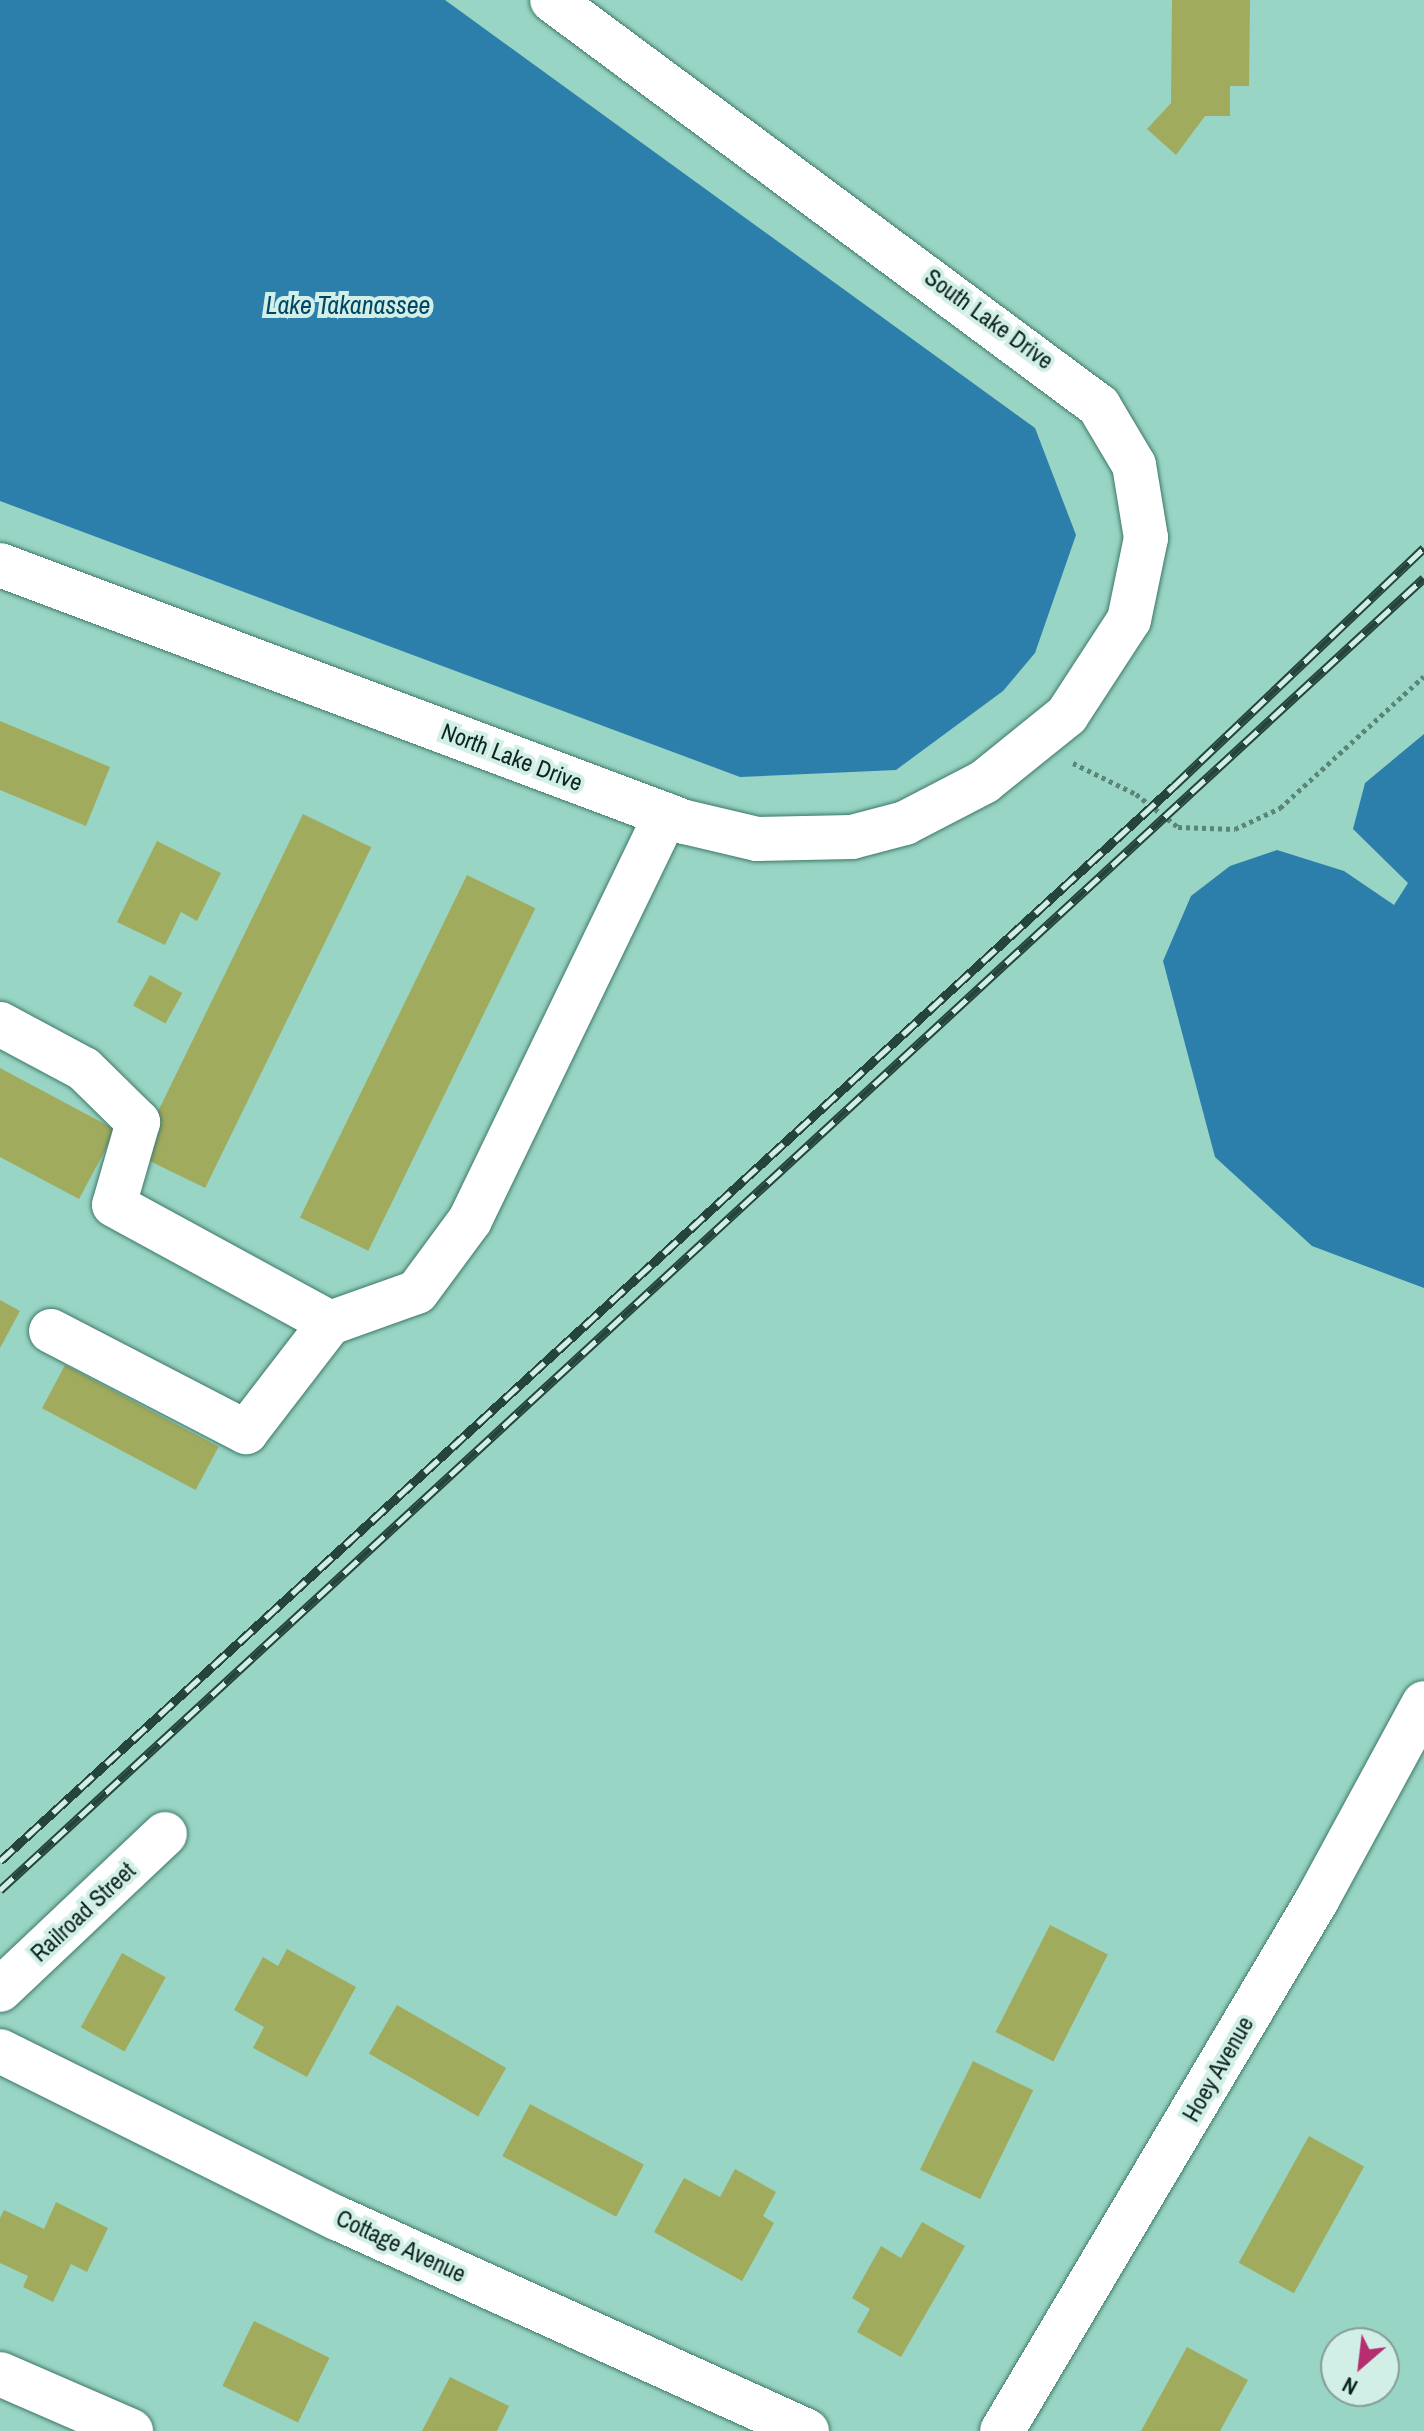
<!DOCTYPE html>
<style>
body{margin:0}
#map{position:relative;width:1424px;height:2431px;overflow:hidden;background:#99d5c4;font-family:"Archivo Narrow",sans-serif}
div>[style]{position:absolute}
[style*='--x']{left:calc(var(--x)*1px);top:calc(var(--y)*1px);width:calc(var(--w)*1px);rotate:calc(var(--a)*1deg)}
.water>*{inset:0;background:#2c7faa}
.building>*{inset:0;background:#a1ab5e;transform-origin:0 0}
.path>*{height:5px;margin-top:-2.5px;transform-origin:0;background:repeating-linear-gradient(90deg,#5a867a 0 4px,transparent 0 8px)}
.roads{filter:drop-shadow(0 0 2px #3e7869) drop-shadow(0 0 2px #3e7869)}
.minor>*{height:44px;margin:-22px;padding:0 22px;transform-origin:22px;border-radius:22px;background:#fff}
.rail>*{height:9px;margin-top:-4.5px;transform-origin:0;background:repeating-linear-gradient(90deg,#d1efe6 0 18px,#25443c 0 36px);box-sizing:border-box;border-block:2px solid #25443c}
span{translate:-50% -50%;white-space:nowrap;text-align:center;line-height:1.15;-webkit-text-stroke:8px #d1efe6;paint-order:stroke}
.street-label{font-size:24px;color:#0d251f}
.water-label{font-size:26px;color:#014765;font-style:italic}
.north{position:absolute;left:1320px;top:2327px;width:80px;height:80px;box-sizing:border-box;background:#d1efe6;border:2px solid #839e96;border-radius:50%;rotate:208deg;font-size:22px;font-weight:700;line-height:32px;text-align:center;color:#0d251f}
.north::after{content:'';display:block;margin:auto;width:28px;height:36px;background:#b42e70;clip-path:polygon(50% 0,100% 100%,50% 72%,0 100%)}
</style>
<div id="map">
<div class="water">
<i style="clip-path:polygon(0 0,445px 0,1035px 428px,1076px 535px,1035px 653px,1003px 691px,896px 770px,740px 777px,0 501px)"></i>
<i style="clip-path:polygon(1424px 734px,1424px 1288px,1312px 1246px,1215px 1157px,1163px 961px,1191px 896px,1230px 866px,1277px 850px,1344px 871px,1394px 905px,1408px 883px,1353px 829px,1365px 783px)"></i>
</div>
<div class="building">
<i style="clip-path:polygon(1172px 0,1250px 0,1249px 86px,1230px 86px,1230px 116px,1205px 116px,1176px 155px,1147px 129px,1171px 103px)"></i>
<i style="clip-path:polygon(0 721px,110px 767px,86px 826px,0 790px)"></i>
<i style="left:303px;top:814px;width:76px;height:379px;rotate:26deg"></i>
<i style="clip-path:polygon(157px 841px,221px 873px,197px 921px,181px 912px,165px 945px,117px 922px)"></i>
<i style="left:467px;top:875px;width:76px;height:381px;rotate:26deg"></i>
<i style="left:150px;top:975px;width:37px;height:35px;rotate:29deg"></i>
<i style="clip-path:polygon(0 1068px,116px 1130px,79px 1199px,0 1157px)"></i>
<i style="clip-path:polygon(0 1300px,20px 1311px,0 1348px)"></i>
<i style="left:65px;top:1365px;width:174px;height:49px;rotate:28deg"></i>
<i style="left:1050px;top:1925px;width:65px;height:120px;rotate:27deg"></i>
<i style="clip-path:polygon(287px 1949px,356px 1987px,307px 2077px,253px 2048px,264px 2027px,234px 2010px,263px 1957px,278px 1966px)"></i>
<i style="left:122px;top:1953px;width:50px;height:85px;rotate:29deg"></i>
<i style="left:397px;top:2005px;width:126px;height:56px;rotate:30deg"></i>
<i style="left:973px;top:2061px;width:67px;height:121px;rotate:26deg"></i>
<i style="left:530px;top:2104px;width:129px;height:59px;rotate:28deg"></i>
<i style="left:1309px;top:2136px;width:63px;height:145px;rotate:29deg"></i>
<i style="clip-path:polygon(735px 2169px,776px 2192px,763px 2216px,774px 2223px,742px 2281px,654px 2232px,684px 2178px,720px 2197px)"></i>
<i style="clip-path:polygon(56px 2202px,108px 2228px,87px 2272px,71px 2264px,53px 2302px,23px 2287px,28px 2276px,0 2263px,0 2218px,4px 2210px,44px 2229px)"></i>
<i style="clip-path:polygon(922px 2222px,965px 2246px,901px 2357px,857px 2332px,870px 2309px,852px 2298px,881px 2246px,901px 2258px)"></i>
<i style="left:254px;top:2321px;width:84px;height:72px;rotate:26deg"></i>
<i style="clip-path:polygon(1187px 2347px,1248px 2380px,1220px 2431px,1141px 2431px)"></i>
<i style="clip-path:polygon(450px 2377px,509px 2406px,497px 2431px,422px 2431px)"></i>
</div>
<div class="path">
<i style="--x:1073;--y:763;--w:70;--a:26.2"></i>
<i style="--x:1136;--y:794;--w:53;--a:38.2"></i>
<i style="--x:1178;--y:827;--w:57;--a:2"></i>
<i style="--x:1235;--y:829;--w:50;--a:-25"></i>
<i style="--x:1280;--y:808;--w:195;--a:-42.5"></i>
</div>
<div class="roads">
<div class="minor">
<i style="--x:0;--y:565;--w:732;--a:20.57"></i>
<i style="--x:685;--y:822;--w:74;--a:13.3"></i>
<i style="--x:757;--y:839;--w:95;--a:-1.2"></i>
<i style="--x:852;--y:837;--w:55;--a:-14.8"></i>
<i style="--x:905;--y:823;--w:89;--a:-27.4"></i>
<i style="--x:984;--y:782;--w:107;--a:-38.9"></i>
<i style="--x:1067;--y:715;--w:113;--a:-56.9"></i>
<i style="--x:1129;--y:620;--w:84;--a:-78.3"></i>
<i style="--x:1146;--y:538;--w:74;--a:-99.3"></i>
<i style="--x:1134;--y:465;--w:69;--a:-120.7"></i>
<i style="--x:1099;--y:406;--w:681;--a:-143.42"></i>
<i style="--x:0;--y:1024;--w:95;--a:28.2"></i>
<i style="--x:84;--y:1069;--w:76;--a:44.5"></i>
<i style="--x:138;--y:1122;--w:86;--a:106.1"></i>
<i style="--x:114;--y:1205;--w:246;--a:28.6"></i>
<i style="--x:330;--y:1323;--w:92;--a:-19.6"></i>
<i style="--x:417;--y:1292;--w:89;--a:-53.6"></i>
<i style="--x:470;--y:1220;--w:450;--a:-64.2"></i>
<i style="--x:51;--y:1331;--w:220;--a:27.4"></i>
<i style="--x:246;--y:1432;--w:138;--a:-52.4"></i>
<i style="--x:0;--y:1990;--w:227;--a:-43.4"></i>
<i style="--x:0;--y:2051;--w:376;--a:26.4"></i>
<i style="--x:337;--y:2218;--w:516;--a:24.38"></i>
<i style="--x:0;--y:2374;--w:143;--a:23.5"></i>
<i style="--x:1002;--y:2431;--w:617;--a:-59.32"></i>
<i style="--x:1317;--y:1900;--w:224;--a:-61.5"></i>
</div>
</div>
<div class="rail">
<i style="--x:0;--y:1861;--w:1592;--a:-42.48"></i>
<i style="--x:1174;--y:786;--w:345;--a:-43.6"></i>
<i style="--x:0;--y:1890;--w:1936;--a:-42.66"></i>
</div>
<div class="street-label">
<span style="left:989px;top:319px;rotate:36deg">South Lake Drive</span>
<span style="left:512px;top:757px;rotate:21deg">North Lake Drive</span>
<span style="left:83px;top:1912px;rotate:-43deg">Railroad Street</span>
<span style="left:1218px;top:2069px;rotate:-60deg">Hoey Avenue</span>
<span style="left:401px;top:2246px;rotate:25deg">Cottage Avenue</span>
</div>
<div class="water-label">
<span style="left:348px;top:305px">Lake Takanassee</span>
</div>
<div class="north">N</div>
</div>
